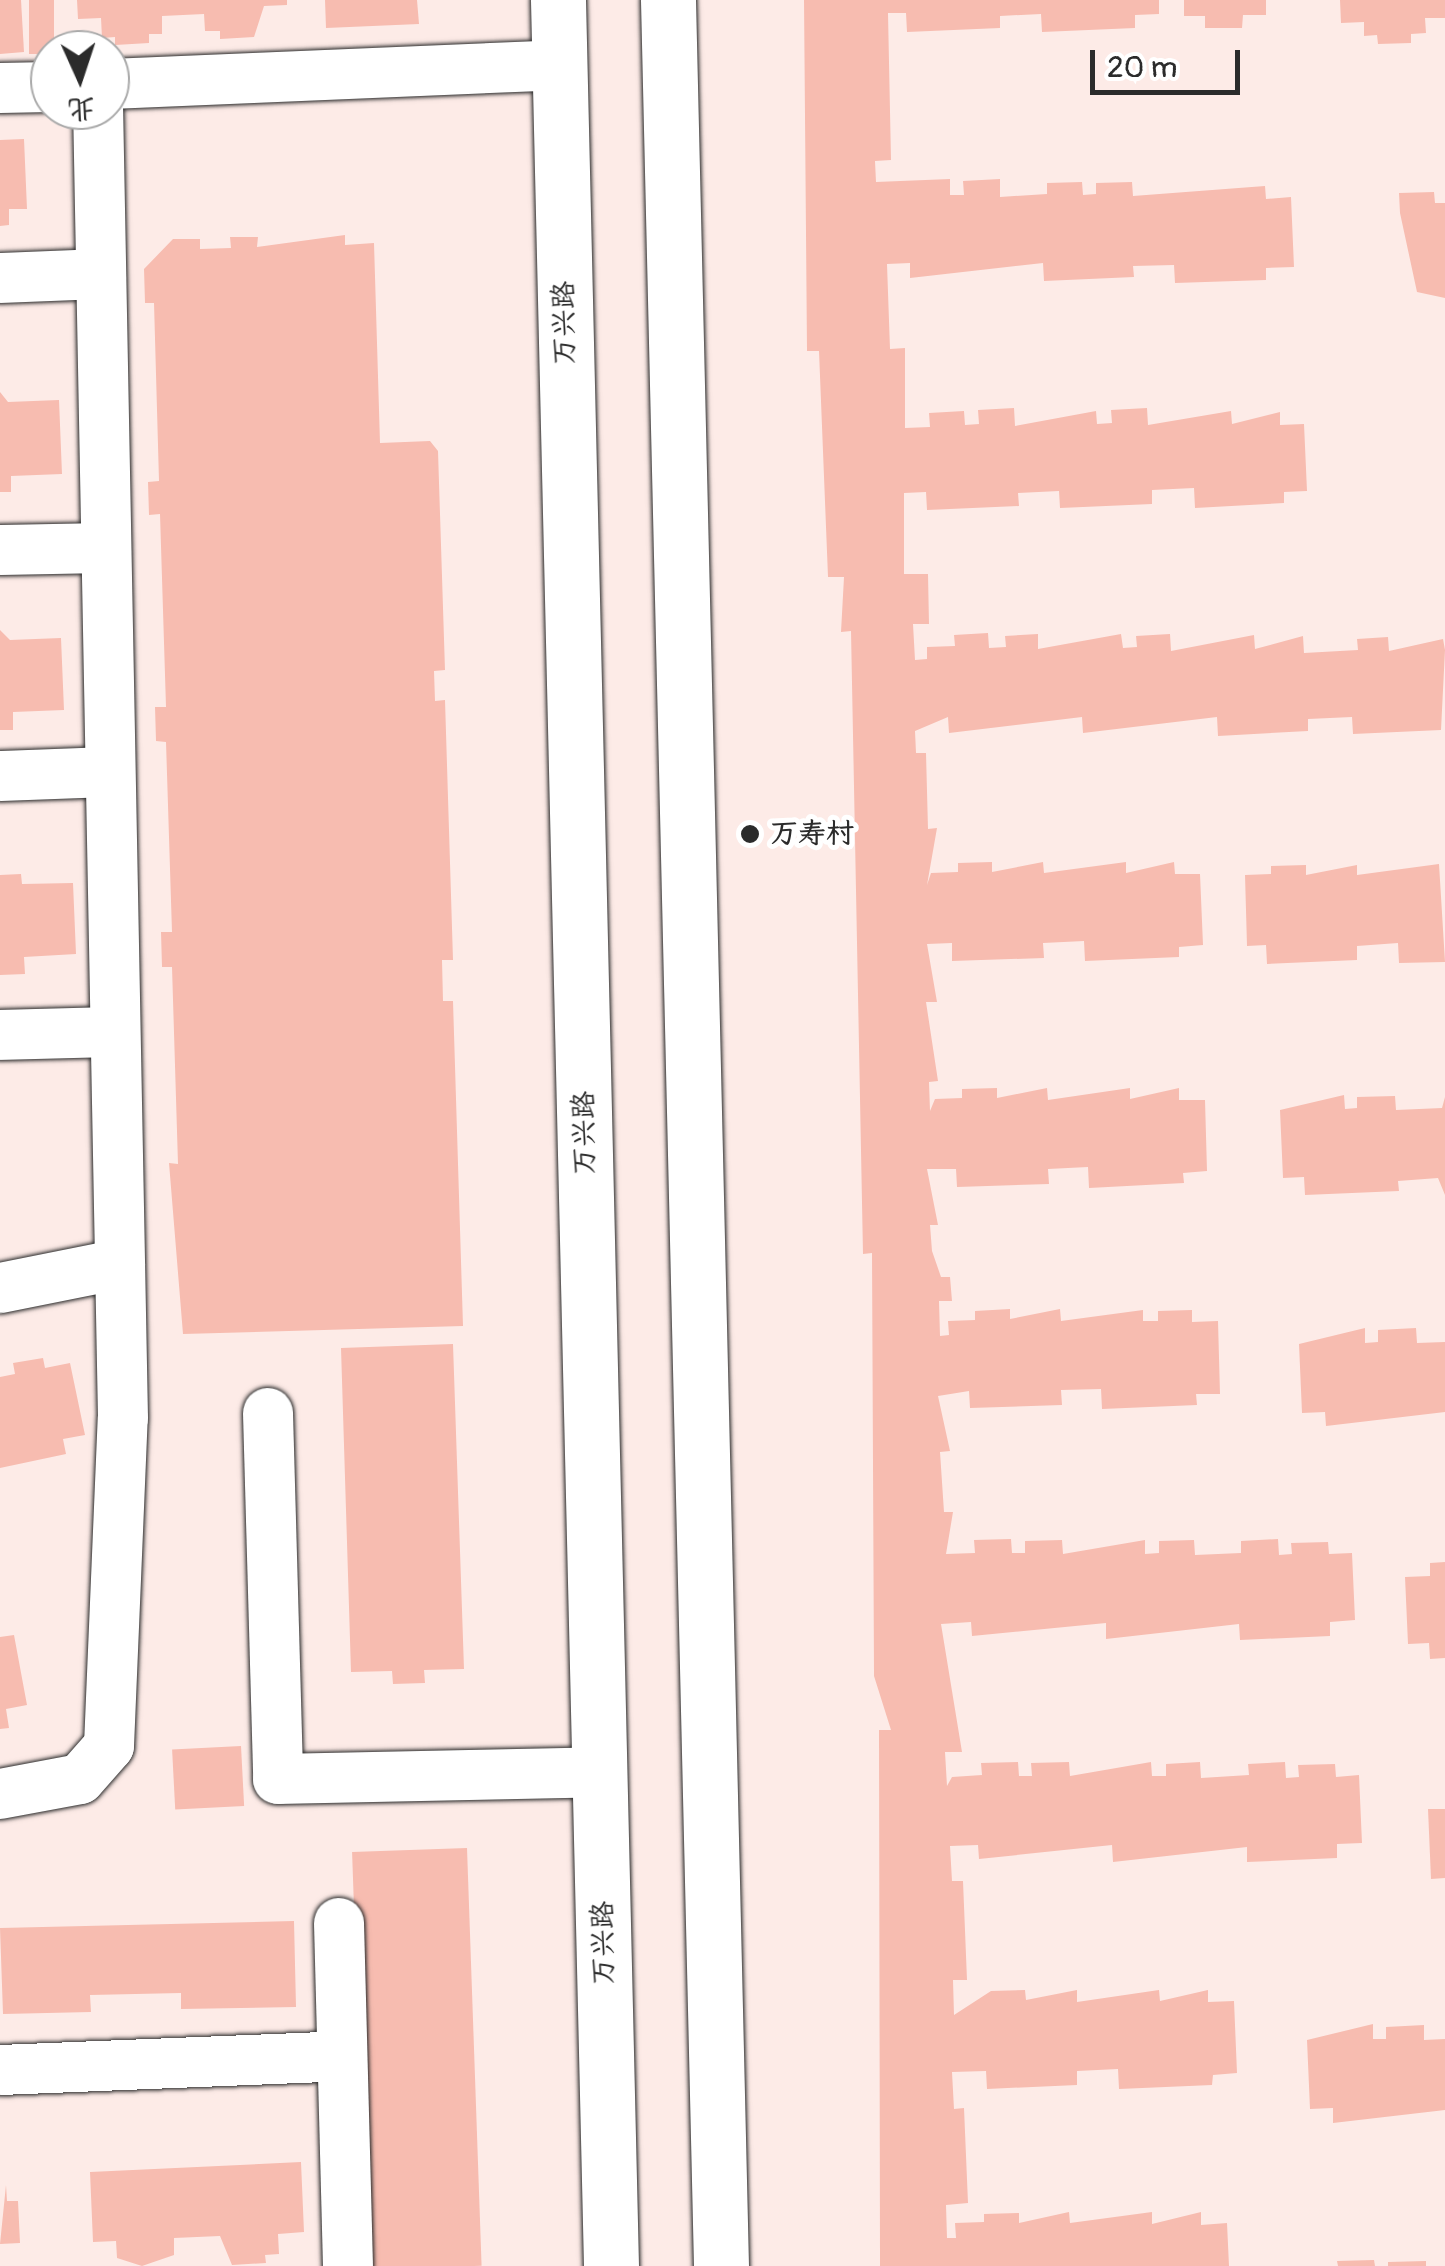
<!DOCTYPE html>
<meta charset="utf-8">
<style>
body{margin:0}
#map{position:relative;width:1445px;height:2266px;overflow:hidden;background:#fdebe7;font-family:Pangolin,"LXGW WenKai TC",sans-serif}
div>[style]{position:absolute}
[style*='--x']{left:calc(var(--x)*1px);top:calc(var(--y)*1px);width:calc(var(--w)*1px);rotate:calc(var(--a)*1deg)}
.building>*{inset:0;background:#f7bcb0;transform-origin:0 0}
.roads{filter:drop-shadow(0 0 2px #2b2b2b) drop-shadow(0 0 2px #2b2b2b)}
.minor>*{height:50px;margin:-25px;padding:0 25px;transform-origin:25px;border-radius:25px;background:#fff}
.major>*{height:55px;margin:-27.5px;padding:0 27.5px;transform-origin:27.5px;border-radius:27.5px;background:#fff}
.dots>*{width:28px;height:28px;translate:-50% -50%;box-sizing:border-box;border:5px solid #fff;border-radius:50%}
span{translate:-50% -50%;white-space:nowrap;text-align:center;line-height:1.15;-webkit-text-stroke:10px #fff;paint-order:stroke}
.street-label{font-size:28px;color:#2b2b2b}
.poi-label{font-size:28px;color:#2b2b2b;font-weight:700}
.left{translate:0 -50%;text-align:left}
.north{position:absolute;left:30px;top:30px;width:100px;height:100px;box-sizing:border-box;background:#fff;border:2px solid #aaa;border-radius:50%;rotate:177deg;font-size:28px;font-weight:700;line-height:40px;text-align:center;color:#2b2b2b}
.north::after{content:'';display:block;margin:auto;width:35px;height:45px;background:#2b2b2b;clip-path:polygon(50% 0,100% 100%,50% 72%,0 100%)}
.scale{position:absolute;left:1090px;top:50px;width:150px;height:45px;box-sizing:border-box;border:5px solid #2b2b2b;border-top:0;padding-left:12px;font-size:30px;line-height:35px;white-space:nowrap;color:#2b2b2b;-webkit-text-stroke:8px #fff;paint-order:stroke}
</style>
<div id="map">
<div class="building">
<i style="clip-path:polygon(0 0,21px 0,24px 52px,0 54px)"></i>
<i style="left:29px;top:0;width:25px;height:54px"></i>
<i style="clip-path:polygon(77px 0,287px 0,287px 5px,264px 6px,254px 37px,220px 39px,220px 31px,205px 31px,204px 14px,162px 16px,162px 34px,149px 34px,149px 43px,115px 45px,115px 37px,102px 38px,101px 18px,78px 19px)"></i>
<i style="clip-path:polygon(325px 0,417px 0,419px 24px,326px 28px)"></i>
<i style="clip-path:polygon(804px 0,1159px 0,1159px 14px,1135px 15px,1135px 28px,1042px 32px,1041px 14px,1000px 16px,1000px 28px,907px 32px,906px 13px,888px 13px,891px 160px,875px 161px,876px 182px,950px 179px,950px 195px,964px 195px,963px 181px,1000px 179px,1000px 197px,1047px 194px,1047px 183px,1082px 182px,1083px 195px,1096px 194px,1096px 183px,1132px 182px,1133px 196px,1265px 186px,1266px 199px,1291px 197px,1294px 267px,1266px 268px,1266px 280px,1175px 283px,1174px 265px,1133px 266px,1134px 277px,1044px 281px,1043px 263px,910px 278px,910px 263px,887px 264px,890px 349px,905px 348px,905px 428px,930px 427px,929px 413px,964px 411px,965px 425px,979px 424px,978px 410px,1014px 408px,1015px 426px,1096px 411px,1097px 424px,1112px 423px,1111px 410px,1147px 408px,1148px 425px,1231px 411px,1232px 424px,1280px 412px,1280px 425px,1304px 424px,1307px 491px,1284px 492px,1284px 503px,1195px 508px,1194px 488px,1152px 490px,1152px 504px,1060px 508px,1059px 491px,1018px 493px,1019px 506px,927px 510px,926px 492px,904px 493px,904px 574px,928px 574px,929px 624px,913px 624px,915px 660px,927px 659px,927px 647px,955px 646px,954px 635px,988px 633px,989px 648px,1006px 647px,1005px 636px,1038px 634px,1038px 649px,1121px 634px,1123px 648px,1137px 647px,1136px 636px,1170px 634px,1171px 651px,1254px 635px,1255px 649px,1303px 636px,1304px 653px,1358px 650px,1357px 639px,1388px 637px,1389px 651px,1443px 639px,1445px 650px,1441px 730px,1353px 734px,1352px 717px,1308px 719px,1308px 731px,1218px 736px,1217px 717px,1083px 733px,1082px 717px,949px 733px,948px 717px,915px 731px,916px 753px,926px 753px,928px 829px,937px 828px,927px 885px,931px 873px,958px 872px,958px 863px,992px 862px,992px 872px,1043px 862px,1044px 873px,1126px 862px,1126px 873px,1174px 862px,1175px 874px,1200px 874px,1203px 945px,1179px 947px,1179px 957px,1085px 961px,1084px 941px,1043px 943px,1044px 958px,952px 961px,952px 943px,927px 944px,937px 1002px,926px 1002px,938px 1081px,929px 1082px,930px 1111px,935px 1099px,962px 1098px,962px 1089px,997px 1088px,997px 1098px,1047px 1088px,1048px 1100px,1130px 1088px,1130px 1099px,1179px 1088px,1179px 1100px,1205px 1100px,1207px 1171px,1183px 1173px,1184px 1183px,1089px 1188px,1088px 1167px,1048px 1169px,1049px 1184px,957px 1187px,956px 1169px,927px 1169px,938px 1225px,930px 1225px,932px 1251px,941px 1277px,950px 1277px,952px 1301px,939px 1301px,940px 1336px,949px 1335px,948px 1321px,975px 1320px,975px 1311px,1010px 1309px,1010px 1319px,1060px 1309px,1061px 1321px,1143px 1310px,1143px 1321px,1158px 1321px,1158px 1311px,1192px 1310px,1192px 1322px,1218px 1321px,1220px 1394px,1196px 1394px,1197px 1405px,1102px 1409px,1101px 1389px,1061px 1390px,1062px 1405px,970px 1408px,969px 1391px,938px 1396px,950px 1451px,940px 1452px,944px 1512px,953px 1512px,946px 1554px,975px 1553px,974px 1540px,1011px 1539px,1012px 1553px,1025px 1553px,1025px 1541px,1062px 1540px,1063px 1554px,1145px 1540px,1145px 1554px,1159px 1553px,1159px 1541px,1194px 1540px,1195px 1555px,1241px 1553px,1241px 1541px,1278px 1539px,1279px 1555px,1292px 1554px,1291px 1543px,1328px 1542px,1329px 1554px,1352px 1553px,1355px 1620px,1330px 1622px,1330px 1636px,1240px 1640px,1239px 1624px,1106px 1639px,1106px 1623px,972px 1636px,971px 1622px,941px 1624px,962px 1752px,945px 1752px,947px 1786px,952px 1777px,982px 1775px,981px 1763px,1018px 1762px,1019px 1776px,1032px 1776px,1031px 1763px,1069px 1762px,1070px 1776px,1151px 1762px,1152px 1776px,1166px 1776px,1166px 1764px,1200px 1762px,1201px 1778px,1249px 1775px,1248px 1764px,1285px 1762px,1286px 1778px,1299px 1777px,1298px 1765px,1335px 1764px,1336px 1777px,1359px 1775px,1362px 1843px,1337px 1844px,1337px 1858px,1247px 1862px,1247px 1847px,1113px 1862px,1112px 1845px,979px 1859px,978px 1845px,950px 1846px,952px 1881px,963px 1881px,967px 1980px,953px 1980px,954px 2015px,991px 1991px,1025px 1990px,1026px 2000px,1077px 1990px,1077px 2002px,1159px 1990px,1160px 2001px,1208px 1990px,1208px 2002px,1234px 2001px,1237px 2073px,1213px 2075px,1212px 2085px,1119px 2089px,1118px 2069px,1077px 2071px,1077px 2085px,987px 2089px,986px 2071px,952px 2072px,954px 2109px,964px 2108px,968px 2203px,946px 2205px,947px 2238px,956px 2238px,955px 2223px,984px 2222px,984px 2214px,1019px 2213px,1019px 2223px,1069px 2212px,1070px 2223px,1152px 2212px,1152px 2224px,1201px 2212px,1201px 2225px,1227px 2223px,1229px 2266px,880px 2266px,879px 1730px,891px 1730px,874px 1676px,872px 1253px,863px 1254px,851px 631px,841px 632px,844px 577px,828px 577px,819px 351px,807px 351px)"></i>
<i style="clip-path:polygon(1184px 0,1266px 0,1266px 15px,1243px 15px,1242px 28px,1205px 28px,1205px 16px,1184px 16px)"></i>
<i style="clip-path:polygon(1340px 0,1445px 0,1445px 18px,1425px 18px,1426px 33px,1411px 34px,1411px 43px,1378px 44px,1377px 35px,1364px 36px,1364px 22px,1341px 23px)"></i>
<i style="clip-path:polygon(24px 139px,27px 209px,9px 209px,9px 225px,0 226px,0 140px)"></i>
<i style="clip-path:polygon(1434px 192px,1435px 203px,1445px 203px,1445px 298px,1417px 292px,1400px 213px,1399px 193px)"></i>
<i style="clip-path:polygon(345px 235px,345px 245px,374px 243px,380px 443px,430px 441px,438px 451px,445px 670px,434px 671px,435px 701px,445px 700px,453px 960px,442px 960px,443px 1001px,453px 1001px,463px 1326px,183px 1334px,169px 1163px,178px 1164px,172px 967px,162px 967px,161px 932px,172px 932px,166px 742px,156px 741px,155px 707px,166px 707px,160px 514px,149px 515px,148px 482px,159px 481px,154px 303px,145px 303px,144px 269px,173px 239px,200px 239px,200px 249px,231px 248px,230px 237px,258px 237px,257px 247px)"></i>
<i style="clip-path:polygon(0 392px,8px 402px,59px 400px,62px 474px,11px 476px,11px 492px,0 492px)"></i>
<i style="clip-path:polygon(0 630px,10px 640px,61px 638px,64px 710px,13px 712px,13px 730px,0 730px)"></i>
<i style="clip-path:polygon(1439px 864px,1445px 962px,1399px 963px,1398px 943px,1357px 946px,1357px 960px,1267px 964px,1266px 945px,1247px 946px,1245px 875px,1271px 874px,1271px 866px,1306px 865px,1306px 875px,1357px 865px,1357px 875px)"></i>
<i style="clip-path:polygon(21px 874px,22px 884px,73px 883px,76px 954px,24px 957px,25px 974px,0 975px,0 875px)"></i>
<i style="clip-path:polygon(1344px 1095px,1345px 1109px,1357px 1108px,1357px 1097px,1395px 1096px,1396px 1110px,1442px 1108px,1445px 1097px,1445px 1195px,1438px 1178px,1398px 1181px,1399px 1191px,1305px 1195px,1304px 1177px,1283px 1178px,1280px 1110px)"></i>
<i style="clip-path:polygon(1365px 1328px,1365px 1343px,1378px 1342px,1378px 1330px,1416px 1328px,1417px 1343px,1445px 1342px,1445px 1412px,1326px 1426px,1325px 1412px,1302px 1413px,1299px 1344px)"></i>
<i style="clip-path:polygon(453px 1344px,464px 1669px,424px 1670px,425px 1683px,393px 1684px,392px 1671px,351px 1672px,341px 1348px)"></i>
<i style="clip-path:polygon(43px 1358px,45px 1368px,70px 1363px,85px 1435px,63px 1439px,66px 1454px,0 1468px,0 1377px,15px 1374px,13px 1363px)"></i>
<i style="clip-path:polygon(1445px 1562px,1445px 1658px,1430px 1659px,1429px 1643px,1408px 1644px,1405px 1577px,1430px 1576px,1430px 1563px)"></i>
<i style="clip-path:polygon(14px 1635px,27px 1705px,6px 1709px,9px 1728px,0 1729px,0 1637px)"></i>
<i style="left:241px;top:1746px;width:60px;height:69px;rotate:87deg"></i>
<i style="clip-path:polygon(1428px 1809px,1445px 1809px,1445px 1878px,1431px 1879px)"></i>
<i style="left:467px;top:1848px;width:418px;height:115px;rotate:88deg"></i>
<i style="clip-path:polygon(294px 1921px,296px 2007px,181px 2009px,181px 1993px,90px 1995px,91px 2012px,3px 2014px,0 1928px)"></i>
<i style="clip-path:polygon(1373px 2024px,1373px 2039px,1386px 2039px,1386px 2027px,1424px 2025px,1424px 2040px,1445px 2039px,1445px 2110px,1333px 2123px,1333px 2108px,1310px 2109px,1307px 2040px)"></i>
<i style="clip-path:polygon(301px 2162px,304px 2232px,278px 2234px,279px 2254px,265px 2255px,266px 2263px,232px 2265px,220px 2236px,174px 2238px,174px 2255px,142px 2266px,117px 2258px,116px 2241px,93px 2242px,90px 2172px)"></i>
<i style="clip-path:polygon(6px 2185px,7px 2201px,18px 2201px,20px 2243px,0 2244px)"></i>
<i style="clip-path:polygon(1374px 2260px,1375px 2266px,1338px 2266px,1337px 2261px)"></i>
<i style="clip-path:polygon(1426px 2261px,1426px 2266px,1388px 2266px,1388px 2262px)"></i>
</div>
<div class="roads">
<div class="minor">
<i style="--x:110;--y:84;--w:449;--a:-2.4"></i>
<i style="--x:0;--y:88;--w:50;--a:-1.1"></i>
<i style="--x:0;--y:278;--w:101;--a:-2.3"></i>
<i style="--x:0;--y:550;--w:106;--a:-1.1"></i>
<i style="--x:0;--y:776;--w:110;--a:-2.1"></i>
<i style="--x:0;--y:1035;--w:115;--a:-1.5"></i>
<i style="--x:0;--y:1288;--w:122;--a:-11.3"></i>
<i style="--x:268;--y:1413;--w:366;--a:88.4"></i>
<i style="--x:278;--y:1779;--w:322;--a:-1.2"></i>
<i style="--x:0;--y:1794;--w:81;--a:-10.6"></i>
<i style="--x:80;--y:1779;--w:44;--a:-48.7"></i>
<i style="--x:109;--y:1746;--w:328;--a:-87.6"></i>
<i style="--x:123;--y:1418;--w:1308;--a:-91.09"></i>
<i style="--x:339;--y:1923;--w:343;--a:88.5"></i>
<i style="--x:0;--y:2070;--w:342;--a:-2.3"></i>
</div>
<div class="major">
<i style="--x:558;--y:0;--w:2267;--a:88.66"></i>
<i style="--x:668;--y:0;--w:2267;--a:88.66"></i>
</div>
</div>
<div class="dots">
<i style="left:750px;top:834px;background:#2b2b2b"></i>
</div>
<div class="street-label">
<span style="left:565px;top:323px;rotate:-91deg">万兴路</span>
<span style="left:585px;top:1133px;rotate:-91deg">万兴路</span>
<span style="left:604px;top:1943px;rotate:-91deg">万兴路</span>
</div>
<div class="poi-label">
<span class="left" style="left:770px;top:834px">万寿村</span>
</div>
<div class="north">北</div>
<div class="scale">20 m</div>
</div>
